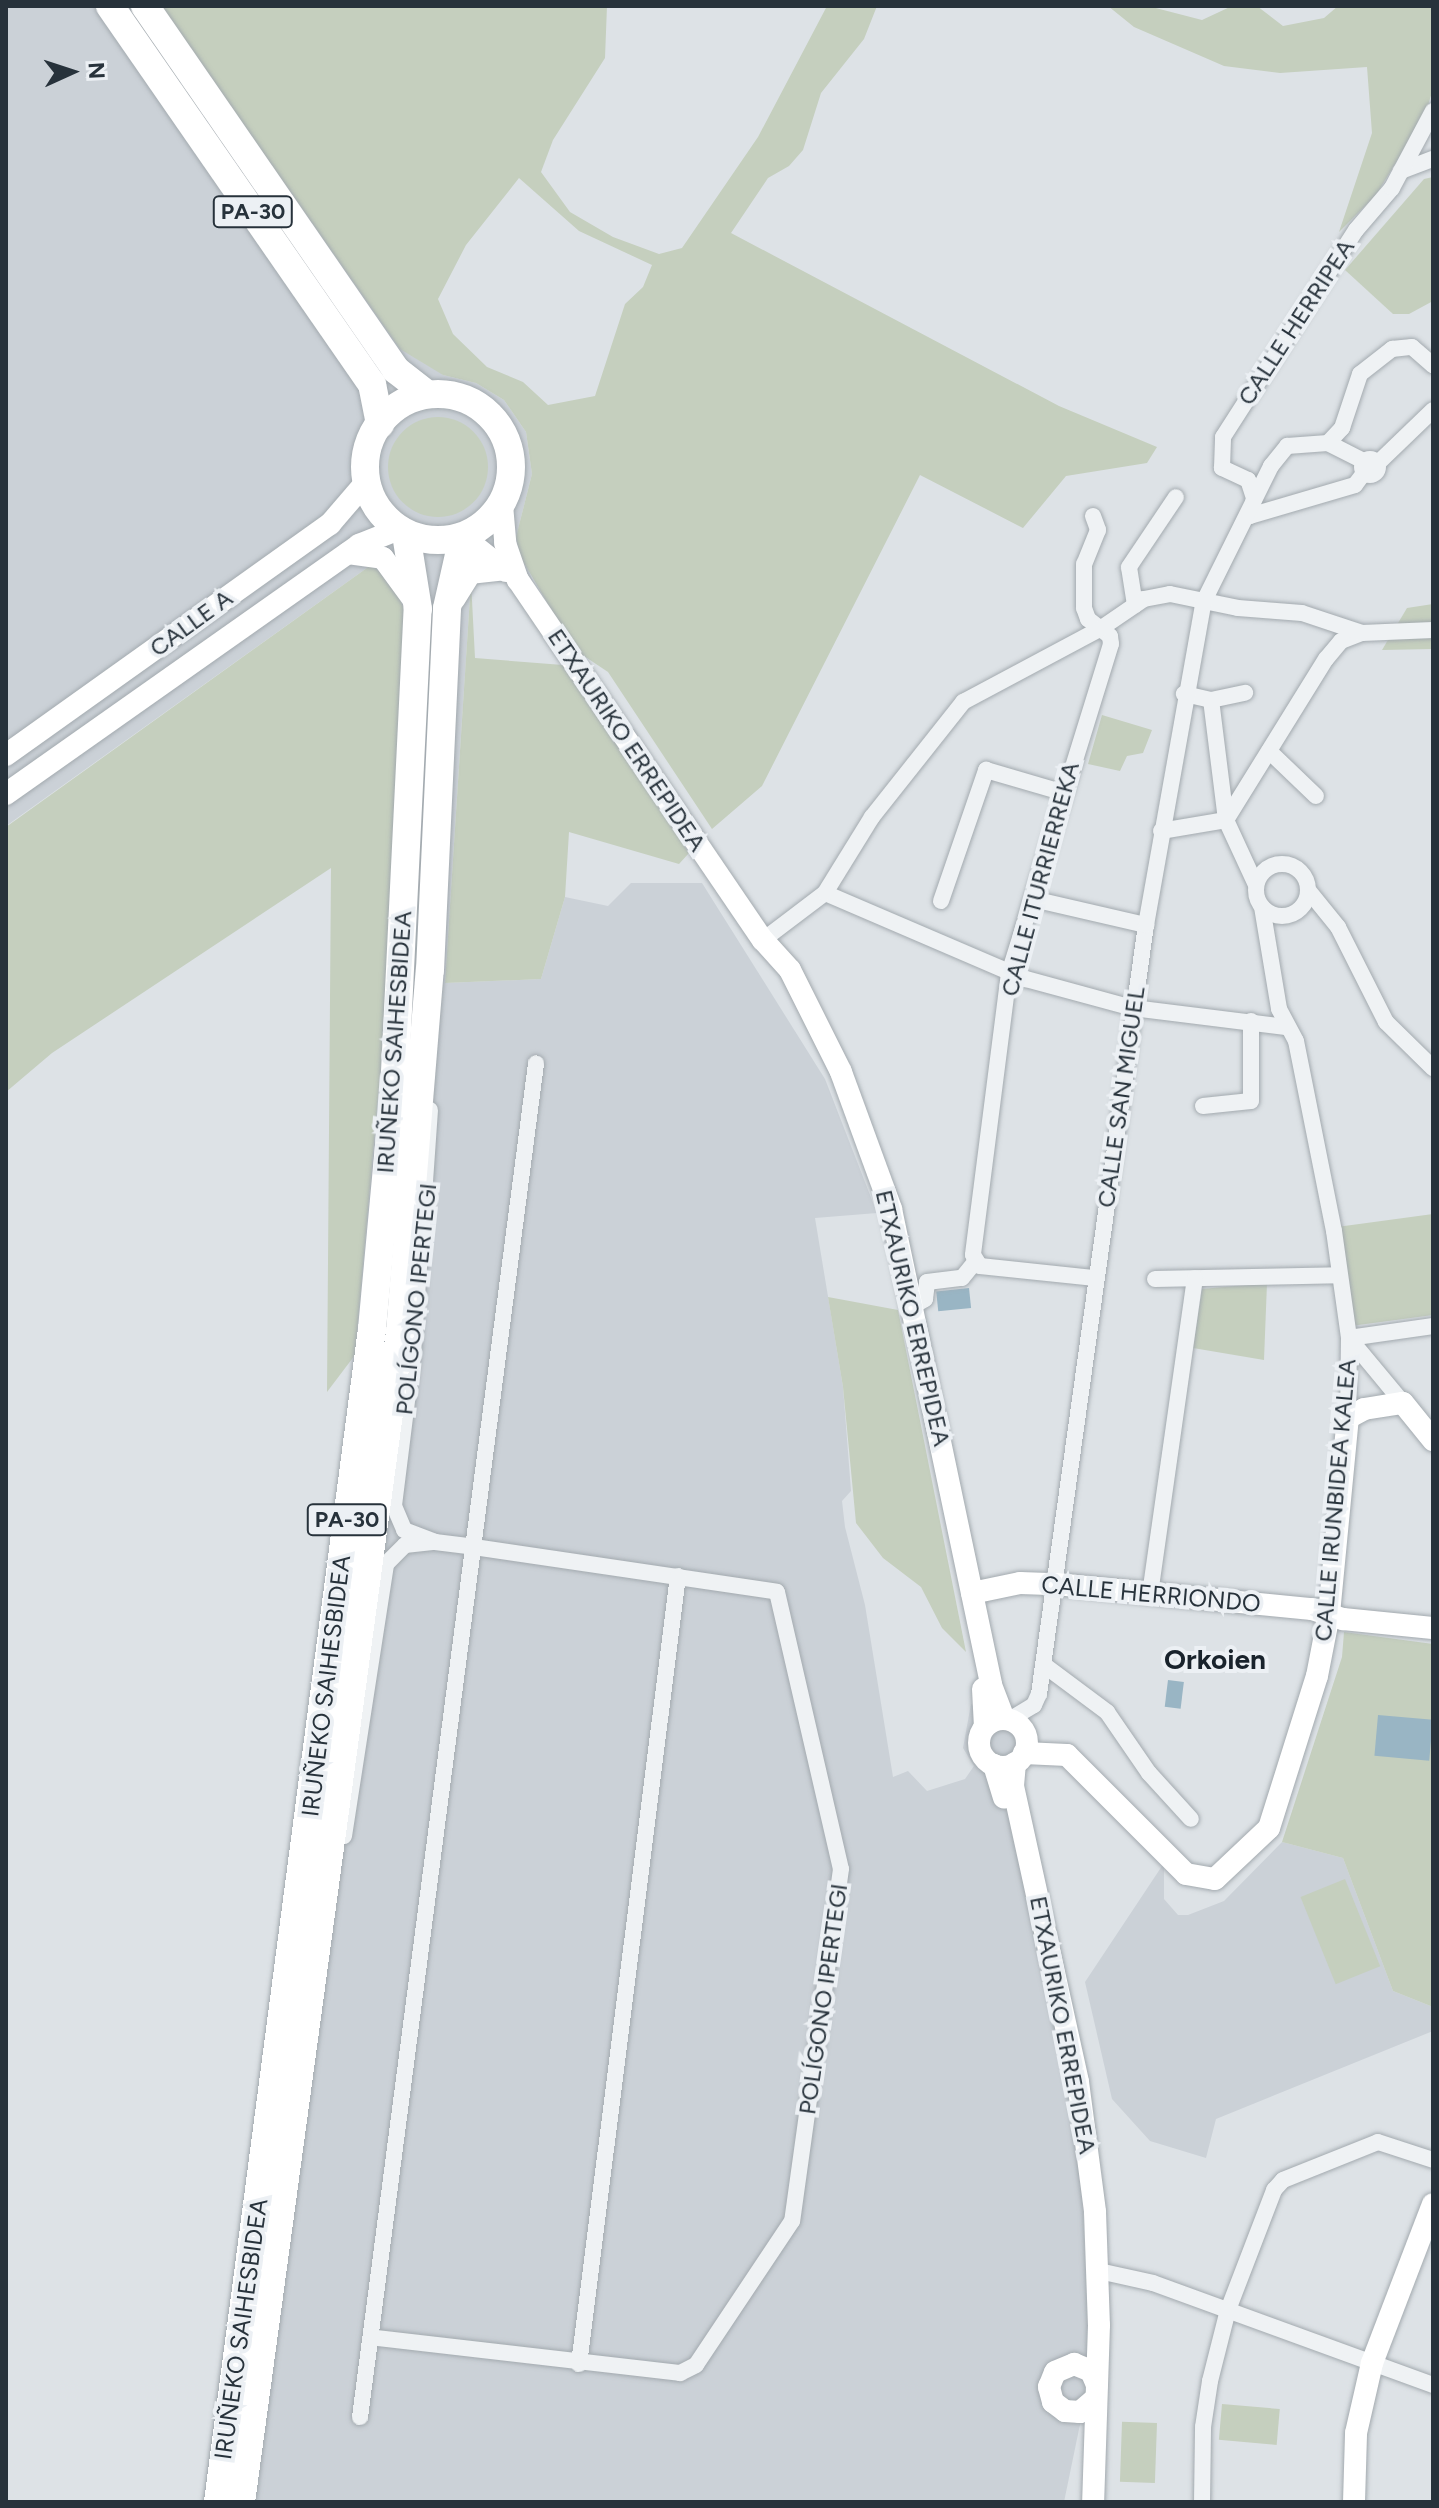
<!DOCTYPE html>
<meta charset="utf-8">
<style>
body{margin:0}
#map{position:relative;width:1439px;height:2508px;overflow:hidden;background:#dde2e6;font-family:Figtree,sans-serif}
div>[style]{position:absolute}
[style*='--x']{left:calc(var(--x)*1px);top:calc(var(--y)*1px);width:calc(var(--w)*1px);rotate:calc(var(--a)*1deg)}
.built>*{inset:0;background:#cbd1d7}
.green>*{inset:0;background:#c5cfbe;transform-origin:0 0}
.round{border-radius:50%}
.water>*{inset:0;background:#99b5c4;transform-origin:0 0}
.roads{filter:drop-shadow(0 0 2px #a3aaaf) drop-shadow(0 0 2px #a3aaaf)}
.street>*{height:16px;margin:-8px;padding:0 8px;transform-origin:8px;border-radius:8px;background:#eff2f4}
.street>.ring{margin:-8px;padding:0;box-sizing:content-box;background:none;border:16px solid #eff2f4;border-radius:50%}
.secondary>*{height:22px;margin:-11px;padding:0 11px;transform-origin:11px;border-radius:11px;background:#fff}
.secondary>.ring{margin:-11px;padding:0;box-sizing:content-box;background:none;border:22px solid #fff;border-radius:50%}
.highway>*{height:28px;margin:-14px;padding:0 14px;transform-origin:14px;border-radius:14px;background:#fff}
.highway>.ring{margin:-14px;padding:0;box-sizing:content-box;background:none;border:28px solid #fff;border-radius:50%}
span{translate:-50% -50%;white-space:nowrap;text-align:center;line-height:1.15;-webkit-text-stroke:8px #ecf0f4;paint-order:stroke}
.shield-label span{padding:2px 6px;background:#ecf0f4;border:2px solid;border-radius:6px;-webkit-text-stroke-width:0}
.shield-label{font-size:22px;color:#27323b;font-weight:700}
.street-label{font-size:24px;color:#27323b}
.quarter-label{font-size:28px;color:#19232c;font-weight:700}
.frame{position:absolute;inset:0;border:8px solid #27323b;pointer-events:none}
.north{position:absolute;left:32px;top:32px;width:80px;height:80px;-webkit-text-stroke:6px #ecf0f4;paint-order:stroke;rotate:87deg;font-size:22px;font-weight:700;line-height:32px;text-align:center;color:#27323b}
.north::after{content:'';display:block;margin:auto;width:28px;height:36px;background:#27323b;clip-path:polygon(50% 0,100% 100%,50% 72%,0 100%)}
</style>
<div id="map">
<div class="built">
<i style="clip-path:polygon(6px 6px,161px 6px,443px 375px,476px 383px,504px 400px,526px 432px,532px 474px,516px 537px,533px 582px,471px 581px,445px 983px,541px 979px,565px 897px,608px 906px,631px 883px,702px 883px,825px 1079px,877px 1213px,815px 1218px,843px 1387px,851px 1491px,842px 1501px,845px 1527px,865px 1605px,893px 1777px,908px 1771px,927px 1791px,965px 1779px,974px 1766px,963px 1748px,971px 1704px,997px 1709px,1017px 1733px,1015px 1763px,1076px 2072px,1091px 2371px,1064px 2502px,203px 2502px,355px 1355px,388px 985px,407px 616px,391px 579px,371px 565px,6px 826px)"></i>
<i style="clip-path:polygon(1282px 1842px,1343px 1858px,1393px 1991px,1433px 2007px,1433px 2031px,1216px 2119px,1206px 2158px,1150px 2141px,1112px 2099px,1085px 1982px,1164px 1863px,1164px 1899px,1178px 1915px,1188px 1915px,1224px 1901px)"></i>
</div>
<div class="green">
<i style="clip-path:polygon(evenodd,161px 6px,607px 6px,605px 58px,553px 140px,541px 172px,570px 212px,613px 237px,659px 254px,682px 248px,758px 137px,827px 6px,877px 6px,864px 39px,821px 93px,803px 150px,789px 166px,768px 178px,731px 233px,1059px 406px,1157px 447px,1147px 463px,1066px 476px,1023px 528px,920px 475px,762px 786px,712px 829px,608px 672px,581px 654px,562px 628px,520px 556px,516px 537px,532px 474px,526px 432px,504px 400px,476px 383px,443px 375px,400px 349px,161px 6px,519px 178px,579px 231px,652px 265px,643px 287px,625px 304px,595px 396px,548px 405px,523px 382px,487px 367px,453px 334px,438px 299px,466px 245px,519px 178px)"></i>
<i style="clip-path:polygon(1108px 6px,1148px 6px,1202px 20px,1232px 6px,1257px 6px,1283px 26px,1324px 18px,1338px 6px,1433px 6px,1433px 89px,1425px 115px,1376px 195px,1339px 232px,1372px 133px,1367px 67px,1280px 73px,1224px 66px,1134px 27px)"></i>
<i style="clip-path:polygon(1433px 177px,1433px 301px,1409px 314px,1393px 314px,1345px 270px,1424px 179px)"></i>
<i class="round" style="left:388px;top:417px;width:100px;height:100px"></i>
<i style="clip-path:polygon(371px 565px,391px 579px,407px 616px,388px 985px,355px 1355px,327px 1392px,331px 868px,52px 1053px,6px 1092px,6px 827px)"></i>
<i style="clip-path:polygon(471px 581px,475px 658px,563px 665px,689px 853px,679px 864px,569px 832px,565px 897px,541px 979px,445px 983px)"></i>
<i style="clip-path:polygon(1433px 604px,1433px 649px,1382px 650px,1407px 608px)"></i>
<i style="clip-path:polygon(1102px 715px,1152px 730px,1143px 753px,1127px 756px,1120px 771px,1088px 764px)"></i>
<i style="clip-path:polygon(1433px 1214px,1433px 1315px,1351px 1326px,1337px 1227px)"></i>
<i style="clip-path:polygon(1267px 1283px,1264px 1360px,1193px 1348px,1202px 1289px)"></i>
<i style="clip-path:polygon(828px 1297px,898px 1310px,966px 1652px,942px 1628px,921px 1587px,883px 1558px,856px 1523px,843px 1387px)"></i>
<i style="clip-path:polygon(1344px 1632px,1433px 1644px,1433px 2007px,1393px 1991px,1343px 1858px,1282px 1842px,1342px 1657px)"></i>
<i style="left:1345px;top:1879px;width:94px;height:48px;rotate:68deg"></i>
<i style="left:1222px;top:2404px;width:58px;height:36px;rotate:5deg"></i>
<i style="left:1157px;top:2423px;width:60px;height:35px;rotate:92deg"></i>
</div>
<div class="water">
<i style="left:969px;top:1288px;width:20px;height:33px;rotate:84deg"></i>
<i style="left:1168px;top:1680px;width:16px;height:27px;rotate:7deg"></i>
<i style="left:1378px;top:1715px;width:55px;height:41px;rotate:5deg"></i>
</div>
<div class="roads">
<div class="street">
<i style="--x:1401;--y:171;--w:34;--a:-21"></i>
<i style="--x:1328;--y:443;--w:39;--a:27"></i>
<i class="ring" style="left:1362px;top:459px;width:0;height:0"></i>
<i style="--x:1378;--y:463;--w:76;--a:-43.9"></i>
<i style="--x:1364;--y:473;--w:15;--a:127"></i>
<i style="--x:1355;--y:485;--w:109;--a:163.6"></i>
<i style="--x:1250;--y:516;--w:18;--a:-77"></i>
<i style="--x:1254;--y:498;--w:19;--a:-108"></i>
<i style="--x:1248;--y:480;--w:29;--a:-155"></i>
<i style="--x:1222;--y:468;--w:31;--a:-88"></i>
<i style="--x:1223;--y:437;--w:246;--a:-57.3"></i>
<i style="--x:1356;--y:230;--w:55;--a:-49.4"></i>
<i style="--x:1392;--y:188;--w:87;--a:-62"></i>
<i style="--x:1093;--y:516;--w:15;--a:70"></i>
<i style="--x:1098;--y:530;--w:37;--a:112"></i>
<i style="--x:1084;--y:564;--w:44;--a:90"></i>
<i style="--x:1084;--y:608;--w:12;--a:70"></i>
<i style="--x:1088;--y:619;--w:28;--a:38"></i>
<i style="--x:1110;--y:636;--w:8;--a:83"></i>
<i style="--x:1111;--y:644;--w:344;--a:107.2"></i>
<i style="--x:1009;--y:973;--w:284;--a:97.3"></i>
<i style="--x:973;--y:1255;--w:13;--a:58"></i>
<i style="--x:980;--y:1266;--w:116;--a:6"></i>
<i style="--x:1135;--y:605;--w:38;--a:-99"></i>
<i style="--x:1129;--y:567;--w:84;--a:-56.1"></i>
<i style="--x:1211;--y:700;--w:35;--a:-12"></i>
<i style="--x:1269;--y:751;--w:65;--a:43.8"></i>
<i style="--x:1161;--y:831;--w:66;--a:-9.6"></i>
<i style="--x:1226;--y:820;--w:121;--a:-97.1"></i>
<i style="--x:1211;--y:700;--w:28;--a:-167"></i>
<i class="ring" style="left:1256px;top:864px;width:36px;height:36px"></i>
<i style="--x:1256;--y:885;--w:72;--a:-114.8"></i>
<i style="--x:1226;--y:820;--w:190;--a:-58.2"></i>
<i style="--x:1326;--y:659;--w:23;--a:-50"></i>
<i style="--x:1341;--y:641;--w:22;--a:-21"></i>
<i style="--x:1308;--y:890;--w:48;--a:51"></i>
<i style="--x:1338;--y:927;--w:106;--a:63.2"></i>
<i style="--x:1386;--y:1022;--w:66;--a:44.4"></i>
<i style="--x:825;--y:893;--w:219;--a:23.2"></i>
<i style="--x:1026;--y:979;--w:111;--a:15.2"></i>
<i style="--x:1133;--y:1008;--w:154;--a:7.1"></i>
<i style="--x:941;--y:901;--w:139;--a:-71"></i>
<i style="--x:986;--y:770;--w:78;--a:16.3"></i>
<i style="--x:1046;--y:902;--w:103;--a:13"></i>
<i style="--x:1262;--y:907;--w:103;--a:80.5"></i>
<i style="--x:1279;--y:1009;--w:36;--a:62"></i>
<i style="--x:1296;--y:1041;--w:194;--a:78.7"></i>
<i style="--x:1334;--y:1231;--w:108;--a:82"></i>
<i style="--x:1349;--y:1338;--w:80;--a:90.7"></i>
<i style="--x:763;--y:940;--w:78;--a:-37.2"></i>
<i style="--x:825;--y:893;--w:89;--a:-58.3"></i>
<i style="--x:872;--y:817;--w:147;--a:-51.6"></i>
<i style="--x:963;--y:702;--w:155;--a:-28.1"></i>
<i style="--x:1100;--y:629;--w:53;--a:-34.3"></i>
<i style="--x:1144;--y:599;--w:26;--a:-11"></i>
<i style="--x:1170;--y:594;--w:69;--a:11.6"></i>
<i style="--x:1238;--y:608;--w:64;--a:4.5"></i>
<i style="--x:1302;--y:613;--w:63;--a:18.4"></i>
<i style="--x:1362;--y:633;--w:71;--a:-2.4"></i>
<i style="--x:1203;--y:1106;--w:48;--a:-5.9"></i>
<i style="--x:1251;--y:1101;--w:80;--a:-90"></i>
<i style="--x:430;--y:1110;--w:244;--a:94"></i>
<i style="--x:413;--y:1353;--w:154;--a:97.1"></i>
<i style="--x:394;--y:1506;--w:26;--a:67"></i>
<i style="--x:404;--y:1530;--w:33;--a:21"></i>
<i style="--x:1155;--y:1279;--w:184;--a:-1.2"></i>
<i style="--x:913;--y:1306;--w:14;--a:-30"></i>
<i style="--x:925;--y:1299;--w:17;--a:-83"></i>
<i style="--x:927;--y:1282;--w:35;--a:-7"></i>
<i style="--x:962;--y:1278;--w:21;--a:-51"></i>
<i style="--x:1349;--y:1338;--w:85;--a:50.3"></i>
<i style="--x:1349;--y:1338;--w:85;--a:-8.1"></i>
<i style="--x:1150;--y:1594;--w:319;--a:-81.9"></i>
<i style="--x:1044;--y:1665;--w:79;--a:36.7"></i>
<i style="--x:1107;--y:1712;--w:74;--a:55.5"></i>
<i style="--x:1149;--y:1773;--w:62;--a:47.6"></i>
<i style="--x:1009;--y:1720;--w:29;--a:-31"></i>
<i style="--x:1034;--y:1705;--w:12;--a:-66"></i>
<i style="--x:1039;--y:1694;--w:776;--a:-82.08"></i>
<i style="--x:1146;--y:925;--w:329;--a:-79.9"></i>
<i style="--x:1204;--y:601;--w:151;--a:-63.6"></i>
<i style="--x:1271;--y:466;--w:26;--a:-51"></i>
<i style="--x:1287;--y:446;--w:41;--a:-4.2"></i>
<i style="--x:1328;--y:443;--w:21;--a:-47"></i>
<i style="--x:1342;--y:428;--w:57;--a:-71.6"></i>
<i style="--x:1360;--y:374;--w:41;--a:-38"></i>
<i style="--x:1392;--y:349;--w:20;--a:-6"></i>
<i style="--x:1412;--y:347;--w:28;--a:41"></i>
<i style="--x:344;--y:1836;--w:275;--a:-81.2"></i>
<i style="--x:386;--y:1564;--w:27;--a:-45"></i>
<i style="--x:405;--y:1545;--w:30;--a:-6"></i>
<i style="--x:435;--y:1542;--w:39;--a:7"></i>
<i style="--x:474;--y:1547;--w:306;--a:8.4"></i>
<i style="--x:777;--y:1592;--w:284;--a:77"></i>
<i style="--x:841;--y:1869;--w:355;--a:97.9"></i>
<i style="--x:792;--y:2221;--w:173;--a:123.7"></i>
<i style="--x:696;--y:2365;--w:18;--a:153"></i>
<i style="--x:680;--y:2373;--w:311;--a:-173.4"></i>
<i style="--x:1099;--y:2271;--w:55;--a:12.5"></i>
<i style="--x:1153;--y:2283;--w:298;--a:20"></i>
<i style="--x:579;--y:2364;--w:794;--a:-82.84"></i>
<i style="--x:360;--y:2417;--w:1365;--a:-82.59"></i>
<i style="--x:1202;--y:2502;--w:75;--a:-89.2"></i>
<i style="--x:1203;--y:2427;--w:47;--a:-81.3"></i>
<i style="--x:1210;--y:2381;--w:73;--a:-75.8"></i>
<i style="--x:1228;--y:2310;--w:129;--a:-69"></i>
<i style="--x:1274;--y:2190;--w:13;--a:-48"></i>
<i style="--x:1283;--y:2180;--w:102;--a:-21.8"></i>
<i style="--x:1378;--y:2142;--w:58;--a:18.1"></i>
</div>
<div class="secondary">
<i style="--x:502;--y:505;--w:38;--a:85"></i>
<i style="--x:505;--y:543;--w:39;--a:71"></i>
<i style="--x:518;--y:580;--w:435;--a:55.8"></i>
<i style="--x:763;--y:940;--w:40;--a:48"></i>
<i style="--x:790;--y:970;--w:114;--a:63.4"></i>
<i style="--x:841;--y:1072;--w:146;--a:69.9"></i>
<i style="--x:891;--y:1209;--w:486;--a:78.1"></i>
<i style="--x:991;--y:1685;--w:36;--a:69"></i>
<i style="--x:463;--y:537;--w:55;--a:38.3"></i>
<i style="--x:348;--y:553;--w:35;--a:8"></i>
<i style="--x:383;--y:558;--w:51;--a:53.8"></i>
<i style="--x:6;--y:755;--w:398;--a:-35.5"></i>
<i style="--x:330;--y:524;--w:57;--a:-49.3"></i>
<i style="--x:6;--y:794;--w:432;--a:-35.2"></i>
<i style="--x:359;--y:545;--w:43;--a:-21.8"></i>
<i style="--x:972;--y:1593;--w:49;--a:-11.8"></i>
<i style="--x:1020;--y:1583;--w:36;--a:2"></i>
<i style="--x:1056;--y:1584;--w:257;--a:5.6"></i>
<i style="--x:1312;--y:1609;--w:33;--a:18"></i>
<i style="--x:1343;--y:1619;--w:90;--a:5.7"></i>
<i style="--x:983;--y:1689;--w:37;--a:87"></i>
<i class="ring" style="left:979px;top:1719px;width:26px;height:26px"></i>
<i style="--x:1024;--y:1753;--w:43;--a:2.7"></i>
<i style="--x:1067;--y:1755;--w:168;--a:45"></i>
<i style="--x:1186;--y:1874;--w:29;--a:10"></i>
<i style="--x:1215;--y:1879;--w:74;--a:-43.4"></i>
<i style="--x:1269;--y:1828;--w:159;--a:-72.5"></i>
<i style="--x:1317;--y:1676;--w:63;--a:-79"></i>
<i style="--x:1329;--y:1614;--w:197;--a:-84.5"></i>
<i style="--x:1348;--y:1418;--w:18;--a:-29"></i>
<i style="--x:1364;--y:1409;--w:39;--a:-9"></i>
<i style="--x:1403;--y:1403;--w:48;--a:51"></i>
<i style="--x:1015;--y:1763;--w:23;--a:95"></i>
<i style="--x:1013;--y:1786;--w:303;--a:77.6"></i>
<i style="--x:1078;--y:2082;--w:131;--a:82.5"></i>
<i style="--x:1095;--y:2212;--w:113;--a:88"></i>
<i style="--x:1099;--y:2325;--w:177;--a:91.9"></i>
<i style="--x:994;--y:1765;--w:34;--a:73"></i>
<i style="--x:1095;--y:2399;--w:20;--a:139"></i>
<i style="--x:1080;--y:2412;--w:15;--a:-176"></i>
<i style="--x:1065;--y:2411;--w:15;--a:-143"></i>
<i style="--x:1053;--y:2402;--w:16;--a:-105"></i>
<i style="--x:1049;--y:2387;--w:16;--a:-68"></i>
<i style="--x:1055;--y:2372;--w:21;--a:-23"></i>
<i style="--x:1074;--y:2364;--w:18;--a:22"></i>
<i style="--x:1091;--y:2371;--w:15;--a:67"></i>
<i style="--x:1354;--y:2502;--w:69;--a:-88.3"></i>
<i style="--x:1356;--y:2433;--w:72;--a:-77.1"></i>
<i style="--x:1372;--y:2363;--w:170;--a:-69"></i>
</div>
<div class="highway">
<i style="--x:110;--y:6;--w:460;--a:55.3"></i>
<i style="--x:372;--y:384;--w:41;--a:78.7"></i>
<i style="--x:145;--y:6;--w:442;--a:55.4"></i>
<i style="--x:396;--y:370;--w:39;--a:38"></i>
<i class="ring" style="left:365px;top:394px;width:118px;height:118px"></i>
<i style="--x:452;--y:597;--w:32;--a:-58"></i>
<i style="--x:469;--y:570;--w:30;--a:-6"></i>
<i style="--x:218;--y:2502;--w:1183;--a:-82.52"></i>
<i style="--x:372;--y:1329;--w:238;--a:-84.7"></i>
<i style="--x:394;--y:1092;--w:484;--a:-87.2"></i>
<i style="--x:418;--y:609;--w:76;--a:-99.1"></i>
<i style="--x:241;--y:2502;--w:1181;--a:-82.26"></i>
<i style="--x:400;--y:1332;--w:363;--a:-85.3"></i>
<i style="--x:430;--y:970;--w:362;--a:-87.3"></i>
<i style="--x:447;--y:608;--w:73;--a:-77.3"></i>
</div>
</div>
<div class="shield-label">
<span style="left:253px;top:212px">PA-30</span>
<span style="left:347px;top:1520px">PA-30</span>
</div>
<div class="street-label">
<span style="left:1296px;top:322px;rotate:-57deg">CALLE HERRIPEA</span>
<span style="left:191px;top:623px;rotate:-36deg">CALLE A</span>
<span style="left:627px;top:740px;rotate:56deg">ETXAURIKO ERREPIDEA</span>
<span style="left:1040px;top:879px;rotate:-75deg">CALLE ITURRIERREKA</span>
<span style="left:394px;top:1042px;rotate:-86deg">IRUÑEKO SAIHESBIDEA</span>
<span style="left:1121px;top:1097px;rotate:-82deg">CALLE SAN MIGUEL</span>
<span style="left:416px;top:1299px;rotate:-84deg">POLÍGONO IPERTEGI</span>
<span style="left:913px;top:1318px;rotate:77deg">ETXAURIKO ERREPIDEA</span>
<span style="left:1335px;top:1500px;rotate:-85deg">CALLE IRUNBIDEA KALEA</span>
<span style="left:1151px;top:1594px;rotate:5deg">CALLE HERRIONDO</span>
<span style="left:326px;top:1686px;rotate:-83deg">IRUÑEKO SAIHESBIDEA</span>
<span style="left:823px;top:1999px;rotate:-82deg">POLÍGONO IPERTEGI</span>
<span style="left:1063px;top:2025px;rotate:79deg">ETXAURIKO ERREPIDEA</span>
<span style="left:241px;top:2329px;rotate:-82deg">IRUÑEKO SAIHESBIDEA</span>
</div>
<div class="quarter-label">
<span style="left:1215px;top:1659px">Orkoien</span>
</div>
<div class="frame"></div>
<div class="north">N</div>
</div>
